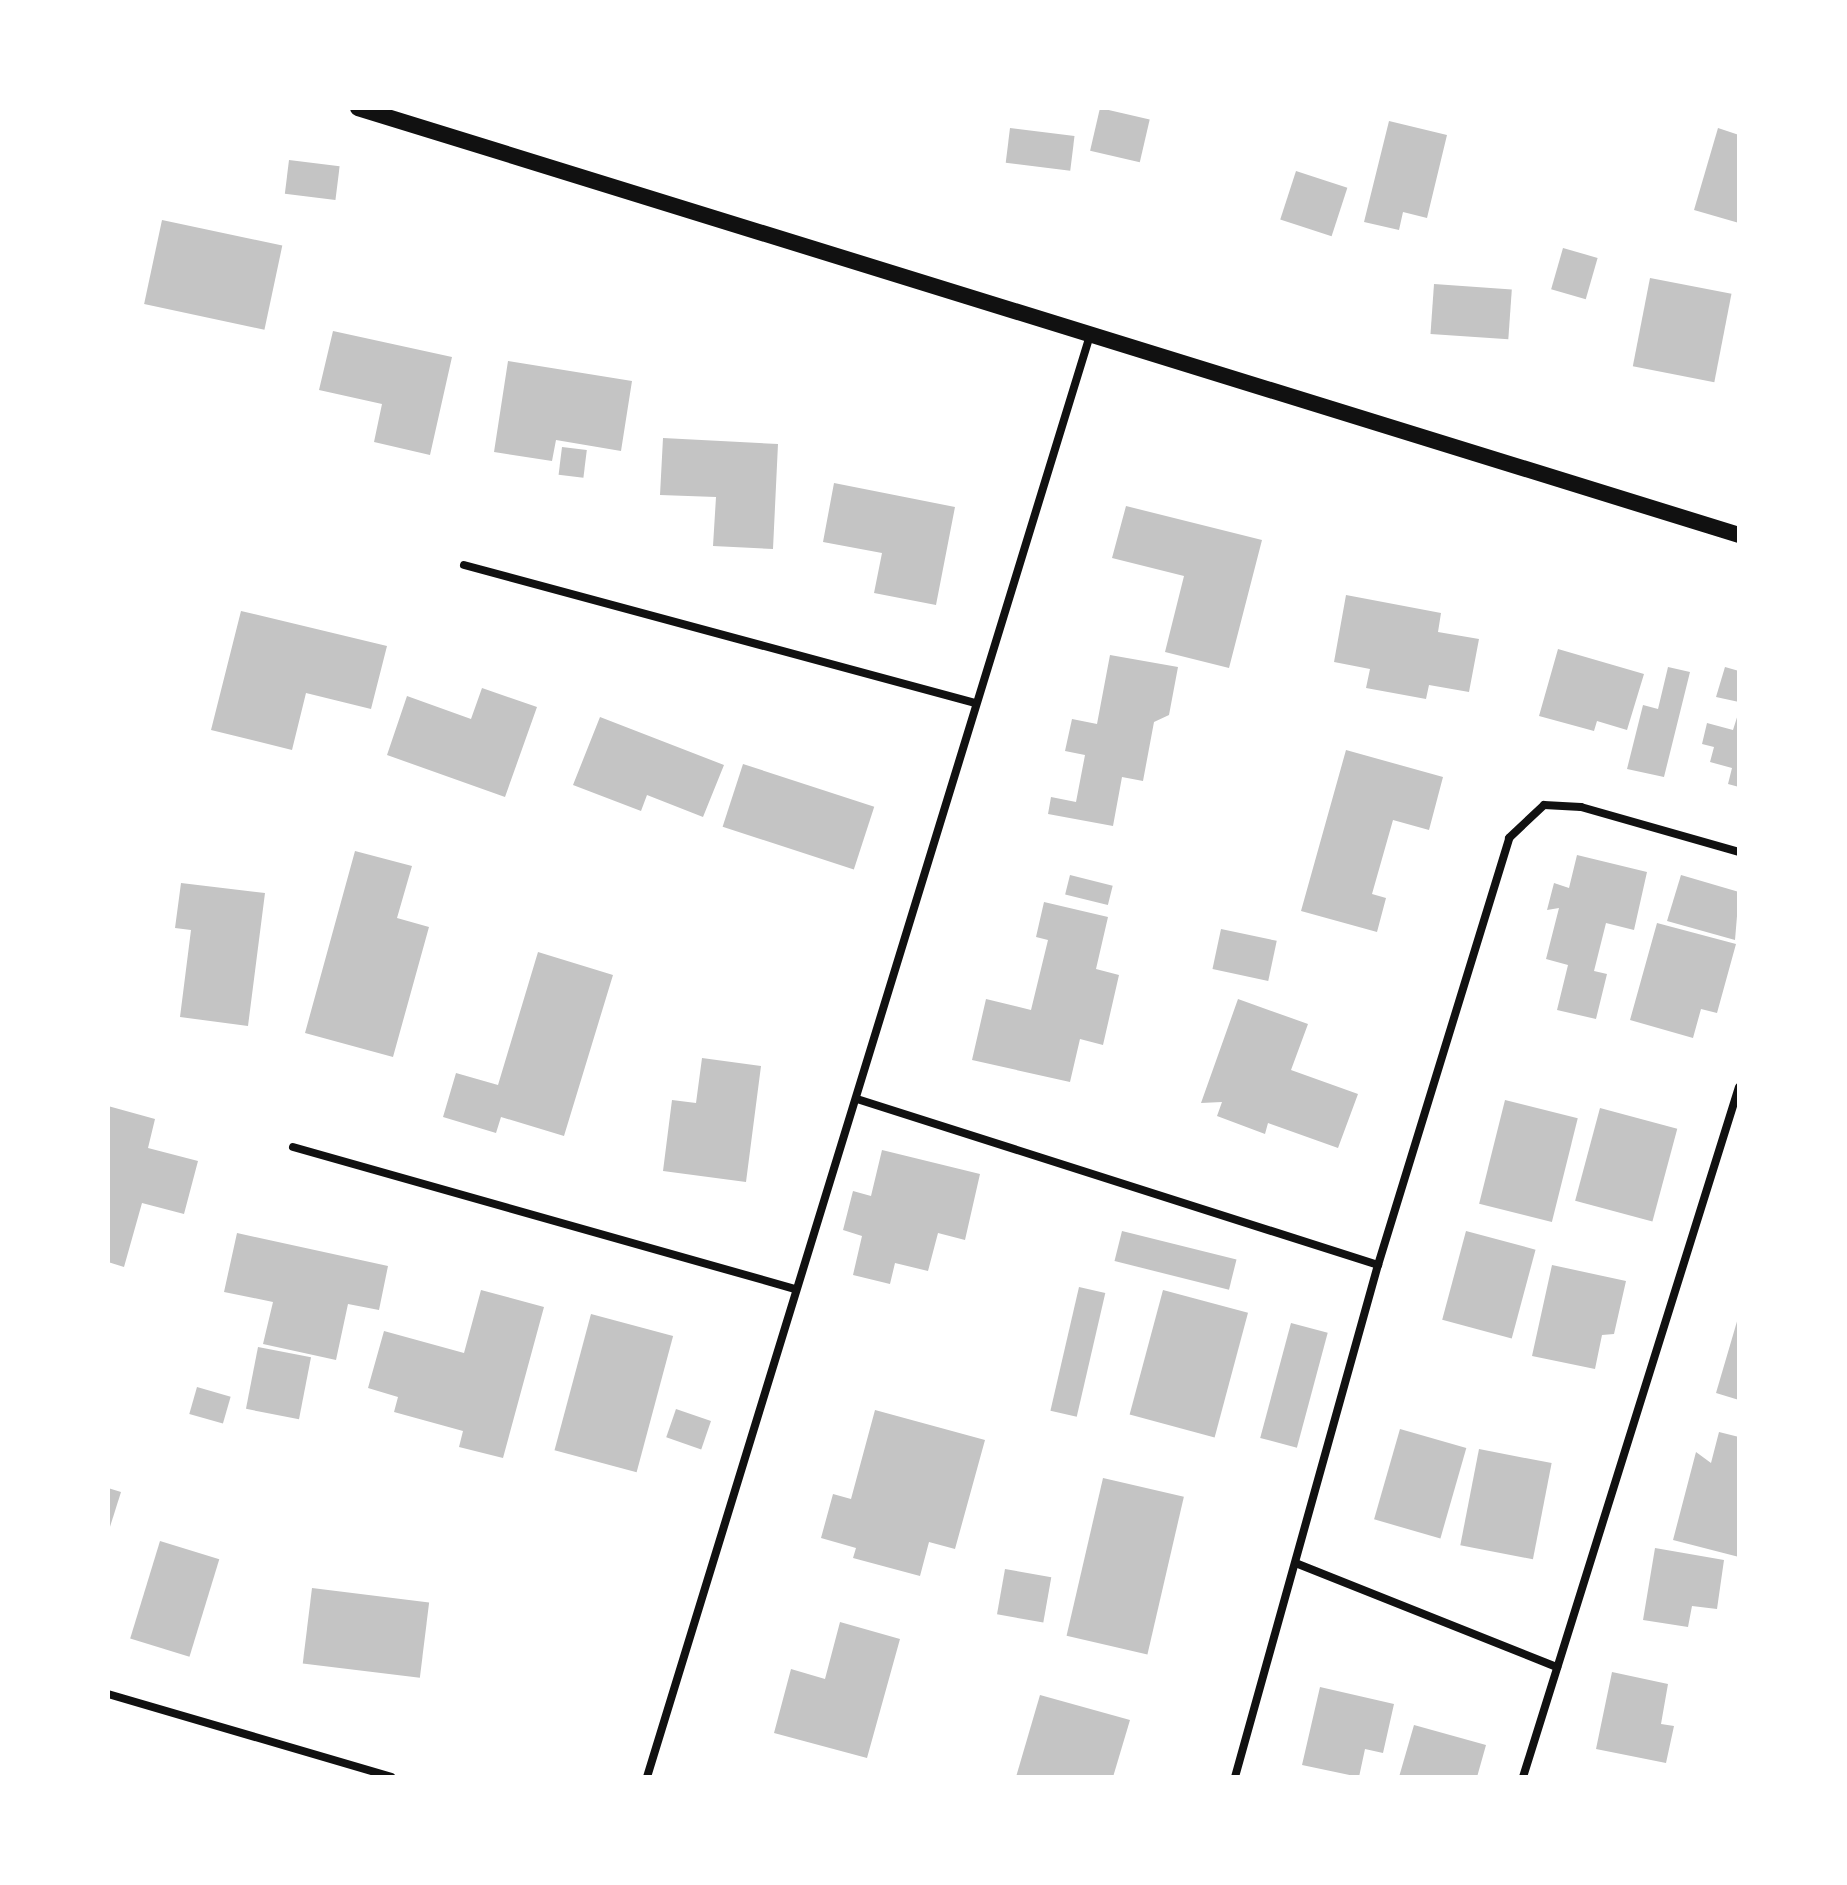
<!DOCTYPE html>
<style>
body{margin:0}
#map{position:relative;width:1847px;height:1885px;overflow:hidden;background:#fff;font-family:Jost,sans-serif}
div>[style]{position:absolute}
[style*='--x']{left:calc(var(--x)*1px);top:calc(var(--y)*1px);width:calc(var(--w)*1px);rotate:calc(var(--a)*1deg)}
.building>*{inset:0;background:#c4c4c4;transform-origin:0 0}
.minor>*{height:8px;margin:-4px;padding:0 4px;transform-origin:4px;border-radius:4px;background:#111}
.secondary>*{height:16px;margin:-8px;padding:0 8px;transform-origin:8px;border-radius:8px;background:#111}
span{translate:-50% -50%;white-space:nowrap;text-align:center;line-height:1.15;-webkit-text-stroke:8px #fff;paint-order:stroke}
.frame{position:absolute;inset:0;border:110px solid #fff;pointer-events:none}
</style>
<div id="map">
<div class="building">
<i style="left:1100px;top:108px;width:51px;height:44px;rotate:13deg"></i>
<i style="clip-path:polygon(1389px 121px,1447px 135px,1427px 218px,1403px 212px,1399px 230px,1364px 222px)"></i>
<i style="left:1010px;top:128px;width:65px;height:35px;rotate:7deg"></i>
<i style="clip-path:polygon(1718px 128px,1739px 135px,1739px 223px,1694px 210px)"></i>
<i style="left:289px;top:160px;width:51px;height:34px;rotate:7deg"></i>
<i style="left:1296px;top:171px;width:54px;height:51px;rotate:18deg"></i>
<i style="left:162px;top:220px;width:123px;height:86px;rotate:12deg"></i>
<i style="left:1563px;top:248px;width:36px;height:43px;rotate:16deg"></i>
<i style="left:1650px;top:278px;width:83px;height:90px;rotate:11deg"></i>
<i style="left:1434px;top:284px;width:78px;height:50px;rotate:4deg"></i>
<i style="clip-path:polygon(333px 331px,452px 357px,430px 455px,374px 442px,382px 404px,319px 390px)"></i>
<i style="clip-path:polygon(508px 361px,632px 381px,621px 451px,556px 440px,552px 461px,494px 452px)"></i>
<i style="clip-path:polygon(663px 438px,778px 444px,773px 549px,713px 546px,716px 497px,660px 495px)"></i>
<i style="left:562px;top:447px;width:25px;height:28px;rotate:7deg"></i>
<i style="clip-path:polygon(834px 483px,955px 507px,936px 605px,874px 593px,882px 553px,823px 542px)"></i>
<i style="clip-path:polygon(1126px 506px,1262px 540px,1229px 668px,1165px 652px,1184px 576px,1112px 558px)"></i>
<i style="clip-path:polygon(1346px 595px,1441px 613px,1438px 632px,1479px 639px,1469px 692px,1429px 685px,1426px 699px,1366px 688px,1370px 669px,1334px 662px)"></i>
<i style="clip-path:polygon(241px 611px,387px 646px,371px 709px,306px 693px,292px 750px,211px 730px)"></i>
<i style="clip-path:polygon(1558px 649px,1644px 674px,1627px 730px,1597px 721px,1594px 731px,1539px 716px)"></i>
<i style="clip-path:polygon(1110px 655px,1178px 667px,1169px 715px,1154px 722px,1143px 781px,1122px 777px,1113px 826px,1048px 814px,1051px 797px,1076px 802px,1085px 755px,1065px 751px,1072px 719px,1097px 724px)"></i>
<i style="clip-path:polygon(1668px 667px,1690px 672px,1664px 777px,1627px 769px,1643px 705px,1658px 709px)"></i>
<i style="clip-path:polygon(1725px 667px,1739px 671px,1739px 702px,1716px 697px)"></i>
<i style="clip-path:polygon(482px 688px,537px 707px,505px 797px,387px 755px,407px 696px,471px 719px)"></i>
<i style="clip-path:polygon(1739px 711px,1739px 787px,1728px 784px,1732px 768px,1710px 762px,1714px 747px,1702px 744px,1707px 723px,1733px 730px)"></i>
<i style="clip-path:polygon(600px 717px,724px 765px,703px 817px,647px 795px,641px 811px,573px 785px)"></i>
<i style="clip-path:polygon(1346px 750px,1443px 777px,1429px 830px,1393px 820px,1372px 894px,1386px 898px,1377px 932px,1301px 911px)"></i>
<i style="left:743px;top:764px;width:138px;height:66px;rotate:18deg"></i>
<i style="clip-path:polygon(355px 851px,412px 866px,397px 918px,429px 927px,393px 1057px,305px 1033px)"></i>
<i style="clip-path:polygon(1577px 855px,1647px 872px,1634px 930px,1606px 923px,1594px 971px,1607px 974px,1596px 1019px,1557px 1010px,1568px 965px,1546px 959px,1559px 908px,1547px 910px,1554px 883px,1569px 888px)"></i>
<i style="left:1070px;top:875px;width:44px;height:20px;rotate:14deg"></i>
<i style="clip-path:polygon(1681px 875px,1739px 892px,1735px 940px,1667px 921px)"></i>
<i style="clip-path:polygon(181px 883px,265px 893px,248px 1026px,180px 1017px,191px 930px,175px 928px)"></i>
<i style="clip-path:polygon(1044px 902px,1108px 917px,1096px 969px,1119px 975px,1103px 1045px,1080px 1039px,1070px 1082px,972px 1060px,986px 999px,1031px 1010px,1048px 940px,1036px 937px)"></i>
<i style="clip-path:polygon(1657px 923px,1736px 944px,1717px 1013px,1701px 1009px,1693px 1038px,1630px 1020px)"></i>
<i style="left:1221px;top:929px;width:57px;height:41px;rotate:12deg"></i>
<i style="clip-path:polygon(538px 952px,613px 975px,564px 1136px,501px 1117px,496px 1133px,443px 1117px,456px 1073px,498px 1085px)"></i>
<i style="clip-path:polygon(1238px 999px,1308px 1024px,1291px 1070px,1358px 1094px,1338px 1148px,1268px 1123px,1265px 1134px,1217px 1116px,1222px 1102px,1201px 1103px)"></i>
<i style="clip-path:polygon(702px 1058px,761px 1066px,746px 1182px,663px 1171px,672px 1100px,696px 1103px)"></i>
<i style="left:1505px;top:1100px;width:75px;height:107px;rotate:14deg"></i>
<i style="clip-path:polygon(108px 1106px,155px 1119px,148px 1148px,198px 1161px,184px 1214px,142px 1203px,124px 1267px,108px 1262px)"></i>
<i style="left:1600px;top:1108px;width:80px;height:96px;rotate:15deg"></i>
<i style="clip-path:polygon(882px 1150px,980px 1174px,965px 1240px,938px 1233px,928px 1271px,895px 1263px,890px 1284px,853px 1275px,862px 1236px,843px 1230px,853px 1191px,871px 1196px)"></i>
<i style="left:1122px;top:1231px;width:118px;height:31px;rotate:14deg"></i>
<i style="left:1466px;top:1231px;width:72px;height:92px;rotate:15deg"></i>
<i style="clip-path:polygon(237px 1233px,388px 1266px,379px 1310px,348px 1304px,336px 1360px,263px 1344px,273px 1302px,224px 1292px)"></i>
<i style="clip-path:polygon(1552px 1265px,1626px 1281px,1614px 1334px,1602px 1335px,1595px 1369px,1532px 1356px)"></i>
<i style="left:1079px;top:1287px;width:27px;height:127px;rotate:13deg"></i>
<i style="clip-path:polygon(481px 1290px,544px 1307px,503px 1458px,459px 1447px,463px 1431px,394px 1412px,398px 1397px,368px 1388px,384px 1331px,464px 1353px)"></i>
<i style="left:1163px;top:1290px;width:88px;height:129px;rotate:15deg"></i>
<i style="left:591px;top:1314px;width:85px;height:141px;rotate:15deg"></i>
<i style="clip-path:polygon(1738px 1318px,1739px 1318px,1739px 1400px,1716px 1393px)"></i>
<i style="left:1291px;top:1323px;width:38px;height:119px;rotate:15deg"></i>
<i style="left:258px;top:1347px;width:54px;height:63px;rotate:11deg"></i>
<i style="left:197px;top:1387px;width:35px;height:28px;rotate:16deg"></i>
<i style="left:676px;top:1409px;width:37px;height:30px;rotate:19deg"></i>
<i style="clip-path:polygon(875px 1410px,985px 1440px,955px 1549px,929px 1542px,920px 1576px,853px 1558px,856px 1548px,821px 1538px,833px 1494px,851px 1499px)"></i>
<i style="left:1400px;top:1429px;width:69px;height:94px;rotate:16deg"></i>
<i style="clip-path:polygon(1719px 1432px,1739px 1437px,1739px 1557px,1673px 1540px,1696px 1452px,1711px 1463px)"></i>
<i style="left:1479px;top:1449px;width:74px;height:98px;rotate:11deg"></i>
<i style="left:1103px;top:1478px;width:83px;height:162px;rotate:13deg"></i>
<i style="clip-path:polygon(108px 1488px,121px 1492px,109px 1530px,108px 1530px)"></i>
<i style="left:160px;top:1541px;width:62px;height:102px;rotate:17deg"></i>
<i style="clip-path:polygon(1655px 1548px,1724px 1560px,1717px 1609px,1692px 1606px,1688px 1627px,1643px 1620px)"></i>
<i style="left:1005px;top:1569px;width:47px;height:46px;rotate:10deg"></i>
<i style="left:312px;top:1588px;width:118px;height:76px;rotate:7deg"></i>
<i style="clip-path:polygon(840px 1622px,900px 1639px,867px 1758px,774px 1733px,791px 1669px,825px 1679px)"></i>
<i style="clip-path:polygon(1612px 1672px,1668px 1684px,1661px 1724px,1674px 1726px,1666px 1763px,1596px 1749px)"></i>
<i style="clip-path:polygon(1320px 1687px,1394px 1704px,1383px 1753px,1365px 1749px,1359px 1777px,1302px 1765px)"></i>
<i style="clip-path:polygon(1040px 1695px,1130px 1720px,1113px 1777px,1016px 1777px)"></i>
<i style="clip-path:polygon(1414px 1725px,1486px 1745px,1477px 1777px,1399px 1777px)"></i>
</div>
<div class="minor">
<i style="--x:464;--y:565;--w:529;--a:15.11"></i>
<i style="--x:857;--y:1099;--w:547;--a:17.67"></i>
<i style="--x:293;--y:1147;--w:522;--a:15.79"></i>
<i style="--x:1298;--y:1564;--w:279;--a:21.7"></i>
<i style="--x:108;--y:1694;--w:295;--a:16.3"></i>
<i style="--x:647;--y:1777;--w:1509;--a:-72.92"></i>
<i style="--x:1235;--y:1777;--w:532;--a:-74.4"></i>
<i style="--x:1378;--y:1265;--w:447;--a:-72.9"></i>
<i style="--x:1509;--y:838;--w:48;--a:-43.3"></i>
<i style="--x:1544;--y:805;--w:37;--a:3"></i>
<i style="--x:1581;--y:807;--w:164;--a:15.9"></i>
<i style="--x:1523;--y:1777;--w:723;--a:-72.62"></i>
</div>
<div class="secondary">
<i style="--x:358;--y:108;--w:1446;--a:17.18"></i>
</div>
<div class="frame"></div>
</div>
